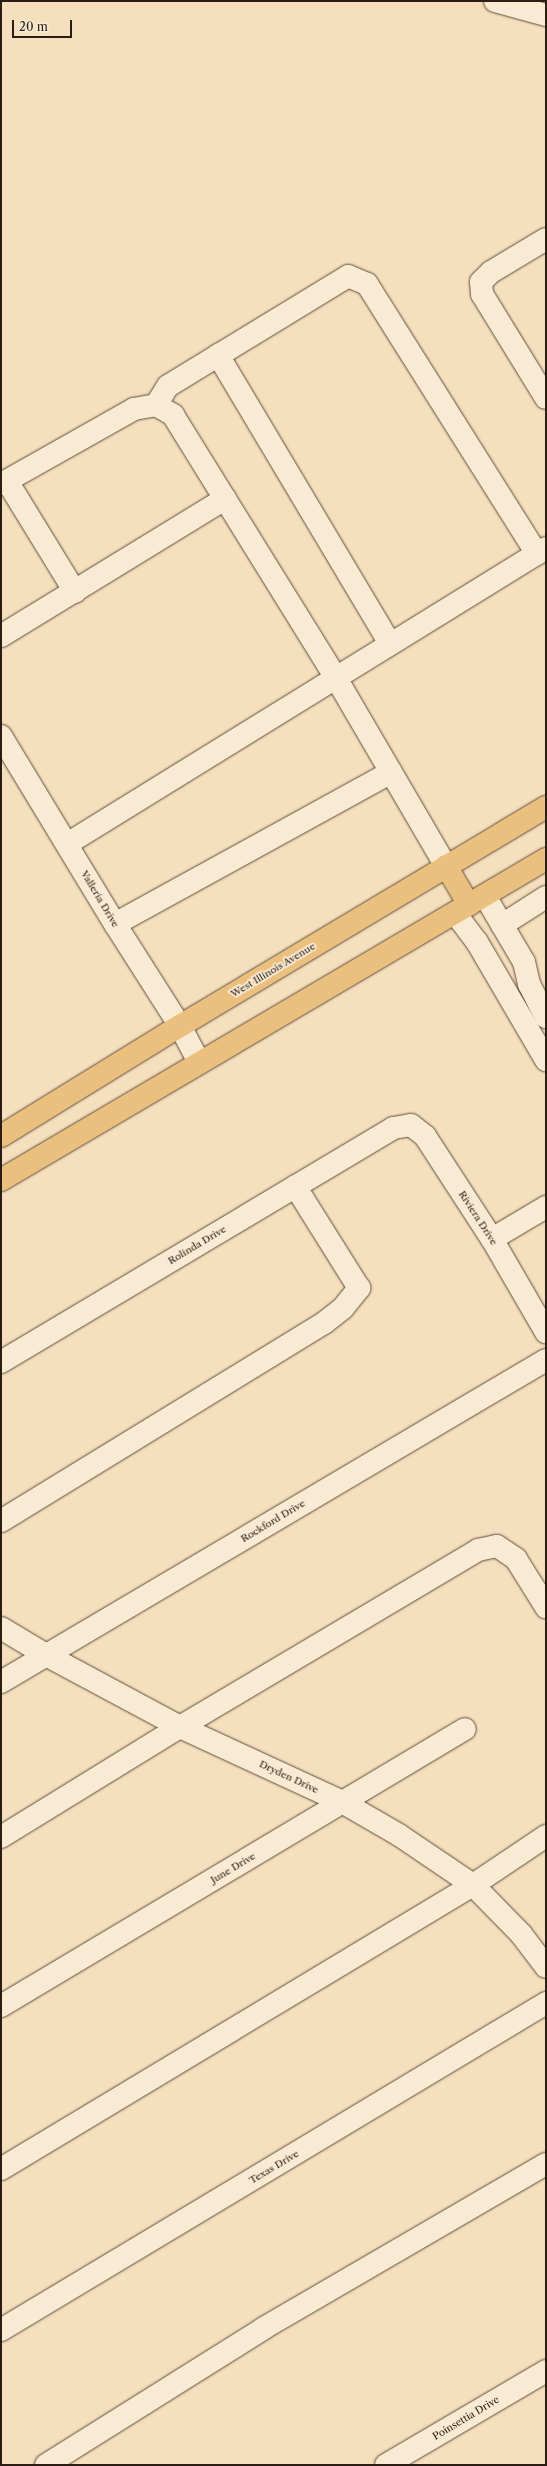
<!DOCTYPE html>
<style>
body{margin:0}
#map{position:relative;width:547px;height:2466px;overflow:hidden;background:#f6dfbd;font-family:"Libre Caslon Text",serif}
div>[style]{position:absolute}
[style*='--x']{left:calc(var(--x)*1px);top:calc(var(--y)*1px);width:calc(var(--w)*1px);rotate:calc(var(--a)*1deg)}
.roads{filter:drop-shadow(0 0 1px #5c4e3c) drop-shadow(0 0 1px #5c4e3c)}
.minor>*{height:22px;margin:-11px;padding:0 11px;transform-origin:11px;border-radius:11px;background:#f9ead4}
.major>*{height:22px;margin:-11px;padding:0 11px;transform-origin:11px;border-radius:11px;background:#ebc07e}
span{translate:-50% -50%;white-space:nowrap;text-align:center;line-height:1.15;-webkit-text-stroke:3.5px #f9ead4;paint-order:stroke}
.street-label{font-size:10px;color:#291e11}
.frame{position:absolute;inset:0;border:2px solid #291e11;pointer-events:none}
.scale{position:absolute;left:12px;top:20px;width:60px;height:18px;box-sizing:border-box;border:2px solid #291e11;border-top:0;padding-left:5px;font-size:12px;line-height:14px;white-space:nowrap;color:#291e11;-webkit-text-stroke:3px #f9ead4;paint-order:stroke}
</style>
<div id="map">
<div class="roads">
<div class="minor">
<i style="--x:495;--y:1;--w:53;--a:15.4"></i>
<i style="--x:546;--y:239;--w:64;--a:149"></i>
<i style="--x:491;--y:272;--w:14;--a:135"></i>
<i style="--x:481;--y:282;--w:12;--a:85"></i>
<i style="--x:482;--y:294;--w:122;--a:58.4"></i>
<i style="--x:218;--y:355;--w:336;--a:59.2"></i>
<i style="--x:156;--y:405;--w:22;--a:-58"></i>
<i style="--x:168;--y:386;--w:211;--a:-31.4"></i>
<i style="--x:348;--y:276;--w:21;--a:23"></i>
<i style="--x:367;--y:284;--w:319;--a:57.8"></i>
<i style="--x:7;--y:481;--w:130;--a:58.5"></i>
<i style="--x:1;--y:484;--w:153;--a:-29.4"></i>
<i style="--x:134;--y:409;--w:22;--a:-10"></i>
<i style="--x:156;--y:405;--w:20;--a:30"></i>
<i style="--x:173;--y:415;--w:309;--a:58.2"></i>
<i style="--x:336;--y:678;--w:218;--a:59.7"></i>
<i style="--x:1;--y:636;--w:263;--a:-31.5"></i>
<i style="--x:1;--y:736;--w:220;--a:58.8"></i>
<i style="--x:115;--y:924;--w:121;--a:57.5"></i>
<i style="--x:180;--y:1026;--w:41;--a:62.2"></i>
<i style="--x:67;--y:844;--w:563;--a:-31.71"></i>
<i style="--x:485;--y:896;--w:77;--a:59.4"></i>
<i style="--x:524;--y:962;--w:23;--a:77"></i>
<i style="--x:529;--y:984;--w:37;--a:63"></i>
<i style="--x:455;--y:913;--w:36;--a:53"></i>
<i style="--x:477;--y:942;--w:137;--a:59.7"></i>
<i style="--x:115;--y:924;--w:315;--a:-28.8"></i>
<i style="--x:502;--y:925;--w:52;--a:-32.5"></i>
<i style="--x:492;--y:1239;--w:63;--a:-30.7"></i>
<i style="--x:1;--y:1362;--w:457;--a:-30.8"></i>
<i style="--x:393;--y:1128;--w:18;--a:-9"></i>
<i style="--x:411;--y:1125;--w:18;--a:38"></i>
<i style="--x:425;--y:1136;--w:123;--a:57"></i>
<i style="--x:492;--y:1239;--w:108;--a:59.9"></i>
<i style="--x:1;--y:1521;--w:379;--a:-31.5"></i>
<i style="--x:324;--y:1323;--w:24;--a:-38"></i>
<i style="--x:343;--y:1308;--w:26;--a:-51"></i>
<i style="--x:359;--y:1288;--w:120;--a:-122.1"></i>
<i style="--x:1;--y:1628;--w:52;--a:31"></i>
<i style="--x:46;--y:1655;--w:152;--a:28.2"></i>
<i style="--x:180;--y:1727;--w:179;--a:24.8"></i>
<i style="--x:342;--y:1802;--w:66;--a:30.1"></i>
<i style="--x:399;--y:1835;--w:89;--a:34"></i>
<i style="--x:473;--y:1885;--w:69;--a:45.6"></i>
<i style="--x:521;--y:1934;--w:41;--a:52.9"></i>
<i style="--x:1;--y:1682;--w:633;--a:-30.58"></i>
<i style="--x:1;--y:1837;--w:210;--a:-31.6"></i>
<i style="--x:180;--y:1727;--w:347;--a:-30.7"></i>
<i style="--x:478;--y:1550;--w:19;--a:-12"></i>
<i style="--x:497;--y:1546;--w:23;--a:34"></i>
<i style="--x:516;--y:1559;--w:57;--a:58"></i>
<i style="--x:1;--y:2006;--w:540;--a:-30.84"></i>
<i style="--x:1;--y:2169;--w:551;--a:-31.04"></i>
<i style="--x:473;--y:1885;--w:88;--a:-33.9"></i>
<i style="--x:1;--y:2330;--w:636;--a:-30.96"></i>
<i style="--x:46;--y:2465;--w:257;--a:-32.1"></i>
<i style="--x:264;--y:2328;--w:326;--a:-30.2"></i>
<i style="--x:386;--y:2465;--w:186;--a:-30.4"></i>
</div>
<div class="major">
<i style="--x:446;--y:866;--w:45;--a:59.5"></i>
<i style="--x:1;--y:1136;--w:210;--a:-31.6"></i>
<i style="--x:180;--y:1026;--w:427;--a:-30.9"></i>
<i style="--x:1;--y:1180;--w:633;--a:-30.5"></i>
</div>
</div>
<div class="street-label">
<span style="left:100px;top:899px;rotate:59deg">Valleria Drive</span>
<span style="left:273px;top:970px;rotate:-31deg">West Illinois Avenue</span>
<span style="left:478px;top:1218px;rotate:57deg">Riviera Drive</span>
<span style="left:197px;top:1245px;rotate:-31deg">Rolinda Drive</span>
<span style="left:273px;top:1521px;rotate:-31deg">Rockford Drive</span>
<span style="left:289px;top:1777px;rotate:25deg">Dryden Drive</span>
<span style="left:233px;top:1868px;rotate:-31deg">June Drive</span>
<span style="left:274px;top:2167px;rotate:-31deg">Texas Drive</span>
<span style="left:466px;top:2418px;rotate:-31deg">Poinsettia Drive</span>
</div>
<div class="frame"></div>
<div class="scale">20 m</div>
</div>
